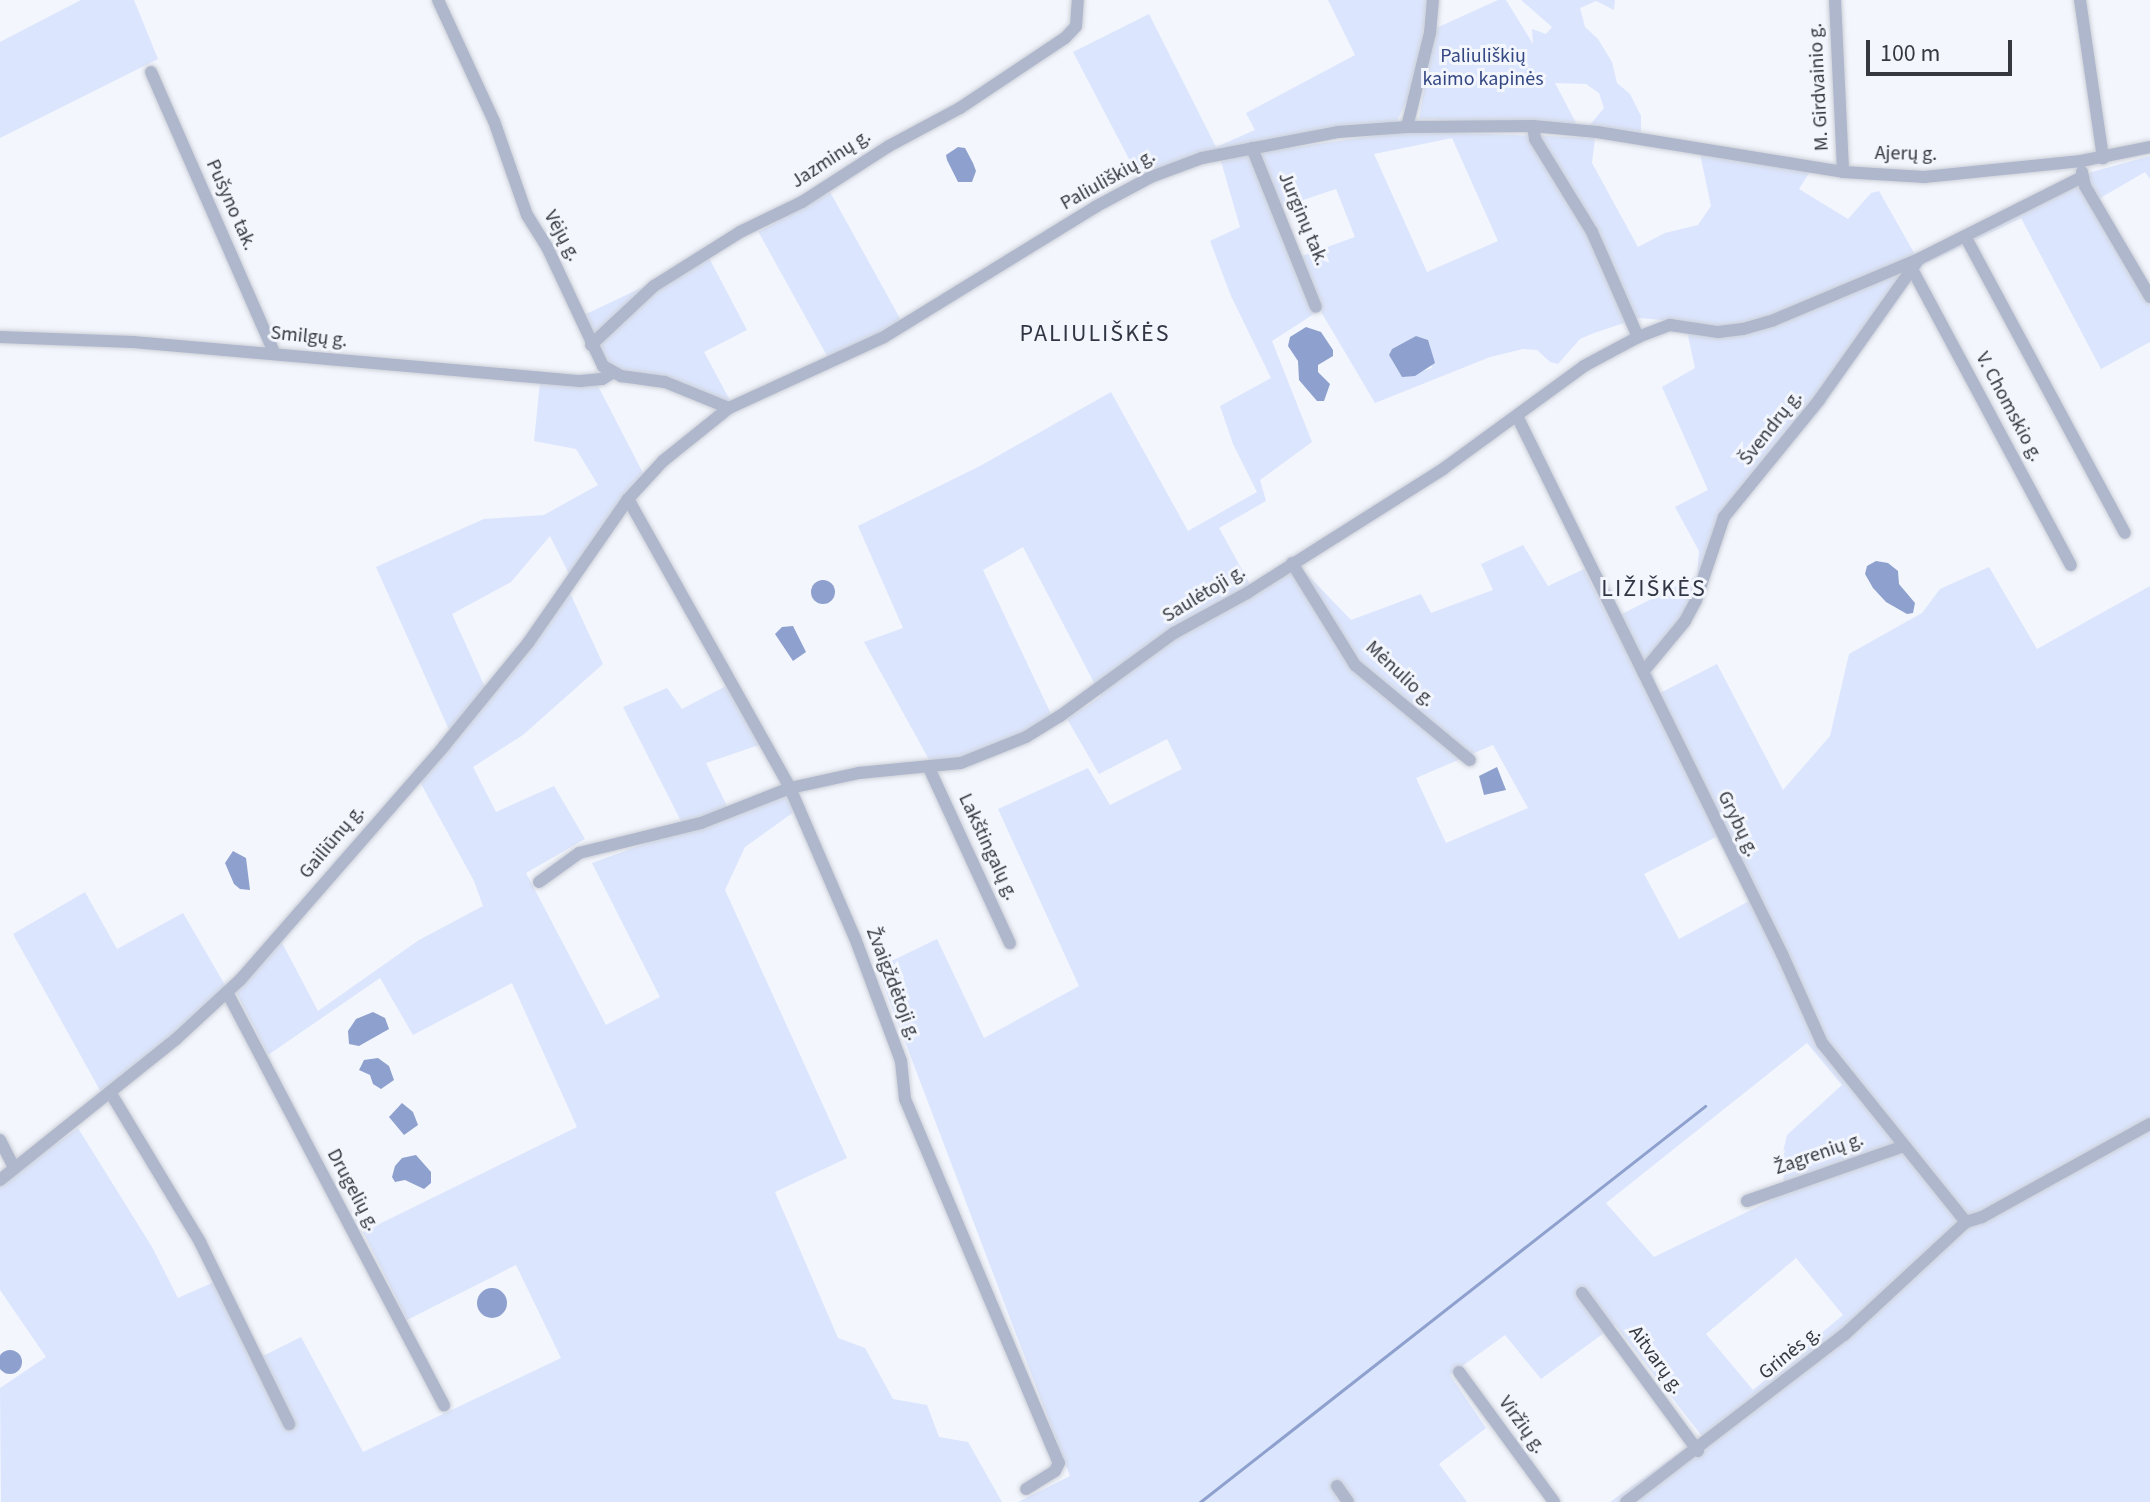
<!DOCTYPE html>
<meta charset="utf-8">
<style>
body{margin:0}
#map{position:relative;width:2150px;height:1502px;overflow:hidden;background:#f3f6fd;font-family:"Source Sans 3",sans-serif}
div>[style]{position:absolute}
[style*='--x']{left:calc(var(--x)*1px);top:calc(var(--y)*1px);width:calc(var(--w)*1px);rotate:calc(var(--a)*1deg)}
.green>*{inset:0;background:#dbe5fd;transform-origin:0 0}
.water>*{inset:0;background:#8ea0cd}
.round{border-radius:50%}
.stream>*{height:3px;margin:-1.5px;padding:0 1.5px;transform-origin:1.5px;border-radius:1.5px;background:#8ea0cd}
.roads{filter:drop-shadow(0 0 2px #cdd0d7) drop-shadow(0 0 2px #cdd0d7)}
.minor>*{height:12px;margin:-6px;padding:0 6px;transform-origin:6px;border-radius:6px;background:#afb7cd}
span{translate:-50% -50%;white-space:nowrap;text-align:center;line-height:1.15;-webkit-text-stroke:6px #f3f6fd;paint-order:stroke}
.park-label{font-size:20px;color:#354883}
.street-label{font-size:20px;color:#35383e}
.quarter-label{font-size:24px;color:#313644;letter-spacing:2px}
.scale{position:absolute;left:1866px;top:40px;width:146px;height:36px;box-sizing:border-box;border:4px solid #35383e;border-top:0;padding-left:10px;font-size:24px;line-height:28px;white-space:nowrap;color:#35383e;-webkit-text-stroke:6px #f3f6fd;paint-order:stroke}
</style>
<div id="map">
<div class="green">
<i style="clip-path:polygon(81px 0,134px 0,158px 59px,0 138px,0 42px)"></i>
<i style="clip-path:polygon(1328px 0,1429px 0,1412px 90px,1396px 123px,1323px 129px,1139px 178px,1073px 52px,1149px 14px,1216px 147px,1255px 130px,1246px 113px,1355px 55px)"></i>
<i style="clip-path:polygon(1498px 0,1506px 0,1533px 44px,1532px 29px,1546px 34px,1552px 27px,1521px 0,1615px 0,1614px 10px,1596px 1px,1580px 8px,1585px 27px,1598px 39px,1612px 62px,1617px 83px,1630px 94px,1641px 116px,1641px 132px,1589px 126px,1604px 108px,1599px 93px,1586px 84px,1555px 83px,1577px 125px,1419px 119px,1434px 29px)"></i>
<i style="clip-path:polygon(evenodd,1408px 131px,1595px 138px,1592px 163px,1638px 247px,1665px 233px,1698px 225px,1711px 206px,1700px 154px,1811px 170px,1799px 189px,1848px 219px,1871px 193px,1879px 191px,1917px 258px,2070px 178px,2150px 156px,2150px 179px,2145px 172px,2090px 204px,2150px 305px,2150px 342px,2101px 369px,2021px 218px,1923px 265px,1821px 409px,1725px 524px,1713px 561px,1652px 671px,1660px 693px,1717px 664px,1783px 790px,1830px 736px,1849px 654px,1922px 613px,1940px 589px,1989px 567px,2037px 649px,2150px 586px,2150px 1502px,1610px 1502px,1702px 1436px,1615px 1325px,1541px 1379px,1505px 1335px,1450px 1375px,1486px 1428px,1439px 1464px,1467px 1502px,1018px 1502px,1070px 1476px,877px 968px,937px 939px,984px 1038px,1079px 986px,998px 809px,1088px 768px,1110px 805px,1182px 769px,1167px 739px,1099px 774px,1067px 719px,1101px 696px,1023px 547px,983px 570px,1052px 716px,999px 745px,932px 765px,864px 642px,903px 628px,858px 526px,980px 466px,1111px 392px,1188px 531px,1257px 492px,1233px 444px,1220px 406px,1271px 378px,1231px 296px,1210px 241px,1240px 227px,1220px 158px,1408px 131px,1452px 138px,1498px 241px,1427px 272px,1374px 154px,1452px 138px,1408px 131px,1336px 189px,1355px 237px,1302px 256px,1282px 207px,1336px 189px,1408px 131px,1320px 310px,1375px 403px,1490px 357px,1523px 349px,1537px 350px,1550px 362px,1558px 364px,1580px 339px,1594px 333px,1639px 318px,1685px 322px,1695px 368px,1662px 387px,1708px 490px,1675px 507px,1699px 551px,1697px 576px,1610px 620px,1584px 569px,1548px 586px,1523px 545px,1481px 564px,1493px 590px,1431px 613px,1421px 594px,1351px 620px,1300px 567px,1256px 595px,1219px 528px,1266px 501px,1260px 480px,1312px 442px,1272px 341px,1320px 310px,1408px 131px,1416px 336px,1428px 340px,1432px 368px,1402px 377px,1389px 355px,1392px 349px,1416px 336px,1408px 131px,1493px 745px,1528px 808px,1446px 843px,1416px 778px,1493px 745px,1408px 131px,1716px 837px,1751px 900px,1679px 939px,1644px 874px,1716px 837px,1408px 131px,1807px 1043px,1842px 1085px,1787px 1135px,1783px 1152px,1784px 1194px,1654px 1257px,1606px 1203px,1807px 1043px,1408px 131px,1796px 1258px,1843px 1315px,1753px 1390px,1706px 1334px,1796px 1258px)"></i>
<i style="left:830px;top:192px;width:148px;height:82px;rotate:61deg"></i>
<i style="clip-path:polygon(708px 256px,747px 330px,704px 352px,732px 404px,727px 405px,670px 377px,613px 368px,602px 357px,582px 316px)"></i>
<i style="clip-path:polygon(540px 382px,597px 384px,644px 475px,569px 574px,550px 536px,511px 582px,452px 614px,485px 687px,450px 732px,376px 567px,484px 519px,544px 515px,598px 485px,576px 449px,534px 441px)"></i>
<i style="clip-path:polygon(569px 591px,603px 664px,523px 735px,473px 767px,496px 812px,554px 786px,585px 839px,526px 873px,606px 1025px,660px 997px,592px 863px,685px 829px,623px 707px,667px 688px,682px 709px,726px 686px,759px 745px,706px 763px,731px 814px,787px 794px,794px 812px,745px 847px,725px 890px,847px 1158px,775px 1192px,838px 1338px,865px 1348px,893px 1399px,927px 1405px,939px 1437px,968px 1442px,1002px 1502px,1px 1502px,0 1388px,46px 1357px,0 1290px,0 1184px,78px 1128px,152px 1247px,178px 1298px,214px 1282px,251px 1362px,301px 1337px,363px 1452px,561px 1358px,516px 1265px,407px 1320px,363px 1232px,577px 1127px,512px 983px,413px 1035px,380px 978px,268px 1055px,235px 990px,280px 939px,318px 1011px,419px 940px,483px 906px,474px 881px,420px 782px)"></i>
<i style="clip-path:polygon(85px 892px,117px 949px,183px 913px,225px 985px,189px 1024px,102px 1094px,13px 934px)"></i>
</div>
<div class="water">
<i style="clip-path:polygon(958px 147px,965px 148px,973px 163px,976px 171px,972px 182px,958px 182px,947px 160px,946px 155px)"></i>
<i style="clip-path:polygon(1306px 327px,1321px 332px,1333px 350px,1333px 356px,1318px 365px,1318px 372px,1330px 384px,1324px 401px,1317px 401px,1299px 380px,1298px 361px,1288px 346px,1290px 337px)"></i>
<i style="clip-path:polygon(1416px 336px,1428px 340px,1435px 363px,1415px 376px,1402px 377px,1389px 355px,1392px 349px)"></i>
<i style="clip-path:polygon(1876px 561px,1888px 563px,1898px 571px,1899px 584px,1915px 603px,1913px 613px,1907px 614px,1886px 602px,1873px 588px,1865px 574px,1867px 566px)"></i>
<i class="round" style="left:811px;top:580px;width:24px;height:24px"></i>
<i style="clip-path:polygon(793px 626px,806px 652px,793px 661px,775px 634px,782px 627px)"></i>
<i style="clip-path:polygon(1497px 767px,1506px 790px,1484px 795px,1479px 776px)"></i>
<i style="clip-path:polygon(233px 851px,246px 858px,250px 890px,240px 889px,234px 884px,225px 863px)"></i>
<i style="clip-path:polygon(373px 1012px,385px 1018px,389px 1029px,359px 1046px,349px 1044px,348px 1031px,356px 1019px)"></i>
<i style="clip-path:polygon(378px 1058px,389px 1066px,394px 1080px,381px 1089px,373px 1084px,370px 1075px,359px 1070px,364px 1060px)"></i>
<i style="clip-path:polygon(402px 1103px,413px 1112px,418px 1125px,404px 1135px,389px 1117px)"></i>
<i style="clip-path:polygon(416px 1155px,431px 1172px,431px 1183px,424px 1189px,405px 1180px,395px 1182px,392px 1177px,395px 1166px,402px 1158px)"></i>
<i class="round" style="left:477px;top:1288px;width:30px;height:30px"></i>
<i class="round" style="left:-2px;top:1350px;width:24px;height:24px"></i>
</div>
<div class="stream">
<i style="--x:1200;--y:1502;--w:642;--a:-38.1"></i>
</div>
<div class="roads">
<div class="minor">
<i style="--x:438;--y:0;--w:133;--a:65.2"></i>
<i style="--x:494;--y:121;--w:100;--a:70.7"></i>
<i style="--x:527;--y:215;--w:38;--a:58"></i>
<i style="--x:547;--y:247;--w:132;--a:64.8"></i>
<i style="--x:603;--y:366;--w:21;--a:29"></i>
<i style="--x:621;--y:376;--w:44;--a:7.8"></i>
<i style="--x:665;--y:382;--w:69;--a:22.1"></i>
<i style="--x:1835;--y:0;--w:172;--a:87.3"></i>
<i style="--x:2080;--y:0;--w:160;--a:81.7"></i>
<i style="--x:151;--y:72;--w:308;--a:66.3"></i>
<i style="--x:1533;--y:126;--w:13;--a:81"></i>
<i style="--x:1535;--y:139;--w:109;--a:58.5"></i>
<i style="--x:1592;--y:232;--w:115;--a:66.3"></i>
<i style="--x:1407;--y:127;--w:97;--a:-76.3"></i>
<i style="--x:1430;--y:33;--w:33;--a:-85"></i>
<i style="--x:1252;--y:148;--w:171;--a:68.1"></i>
<i style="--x:2082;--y:172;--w:14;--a:78"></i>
<i style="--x:2085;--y:186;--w:129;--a:59.6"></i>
<i style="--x:1965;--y:236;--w:337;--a:61.7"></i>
<i style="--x:1912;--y:269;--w:336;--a:61.8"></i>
<i style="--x:0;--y:337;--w:133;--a:2.2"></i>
<i style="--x:133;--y:342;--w:449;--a:5"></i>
<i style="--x:580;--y:381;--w:22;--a:-5"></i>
<i style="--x:602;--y:379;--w:12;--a:-31"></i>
<i style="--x:591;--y:345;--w:86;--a:-43.1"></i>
<i style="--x:654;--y:286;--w:102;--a:-32.1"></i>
<i style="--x:740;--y:232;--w:69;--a:-25.8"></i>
<i style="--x:802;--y:202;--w:103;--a:-32.8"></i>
<i style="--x:889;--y:146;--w:81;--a:-28.2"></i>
<i style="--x:960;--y:108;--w:126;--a:-33.7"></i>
<i style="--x:1065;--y:38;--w:16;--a:-47"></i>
<i style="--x:1076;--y:26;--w:26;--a:-86"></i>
<i style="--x:1517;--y:416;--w:600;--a:63.78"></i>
<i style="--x:1782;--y:954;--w:98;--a:65.8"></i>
<i style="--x:1822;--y:1043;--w:230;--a:51.2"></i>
<i style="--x:628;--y:499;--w:331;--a:60.7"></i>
<i style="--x:790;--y:788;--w:163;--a:66.6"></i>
<i style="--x:855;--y:938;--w:131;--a:69.5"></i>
<i style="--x:901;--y:1061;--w:38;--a:84"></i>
<i style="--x:905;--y:1099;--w:395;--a:67.1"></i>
<i style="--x:1059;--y:1463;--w:9;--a:117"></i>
<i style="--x:1055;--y:1471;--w:34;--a:148"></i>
<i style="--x:1292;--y:563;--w:120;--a:58.3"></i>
<i style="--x:1355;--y:665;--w:149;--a:39.6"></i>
<i style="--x:1643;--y:672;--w:66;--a:-50.5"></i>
<i style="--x:1685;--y:621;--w:24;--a:-62"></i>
<i style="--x:1696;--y:600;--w:88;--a:-71.4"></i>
<i style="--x:1724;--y:517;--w:151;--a:-50.9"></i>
<i style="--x:1819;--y:400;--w:171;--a:-54.7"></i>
<i style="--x:929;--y:768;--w:193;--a:65.2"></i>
<i style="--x:539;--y:882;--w:49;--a:-35.9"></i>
<i style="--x:579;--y:853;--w:126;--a:-13.8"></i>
<i style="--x:701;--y:823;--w:96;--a:-21.5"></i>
<i style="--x:790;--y:788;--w:71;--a:-12.3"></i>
<i style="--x:859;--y:773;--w:102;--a:-5.6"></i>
<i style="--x:961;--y:763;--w:70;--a:-21.8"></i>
<i style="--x:1026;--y:737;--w:40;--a:-32"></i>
<i style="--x:1060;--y:716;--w:141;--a:-36.1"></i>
<i style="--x:1174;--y:633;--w:83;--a:-28.7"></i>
<i style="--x:1247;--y:593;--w:232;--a:-32.3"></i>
<i style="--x:1443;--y:469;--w:175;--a:-36.1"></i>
<i style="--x:1584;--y:366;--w:61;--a:-28.2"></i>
<i style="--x:1638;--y:337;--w:34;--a:-21"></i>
<i style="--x:1670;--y:325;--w:49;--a:8.3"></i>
<i style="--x:1718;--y:332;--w:25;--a:-7"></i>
<i style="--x:1743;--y:329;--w:32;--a:-16"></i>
<i style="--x:1774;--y:320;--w:157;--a:-22.8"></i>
<i style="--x:1919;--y:259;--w:182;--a:-26.7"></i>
<i style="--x:227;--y:992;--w:467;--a:62.3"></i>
<i style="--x:110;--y:1092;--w:175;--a:59"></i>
<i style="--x:200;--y:1242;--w:203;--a:63.9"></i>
<i style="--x:0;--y:1140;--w:31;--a:63"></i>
<i style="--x:0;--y:1180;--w:226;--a:-38.7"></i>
<i style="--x:176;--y:1039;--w:88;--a:-42.7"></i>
<i style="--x:241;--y:979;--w:309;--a:-48.9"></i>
<i style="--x:444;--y:746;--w:133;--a:-50.8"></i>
<i style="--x:528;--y:643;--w:175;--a:-55.2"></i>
<i style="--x:628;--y:499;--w:52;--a:-47.4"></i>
<i style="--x:663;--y:461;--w:85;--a:-38.8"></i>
<i style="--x:729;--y:408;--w:170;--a:-24.6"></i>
<i style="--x:884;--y:337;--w:248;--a:-31.6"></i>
<i style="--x:1095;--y:207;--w:64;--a:-28.2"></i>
<i style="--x:1151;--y:177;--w:54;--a:-20.4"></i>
<i style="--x:1202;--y:158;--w:138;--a:-10.8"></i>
<i style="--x:1338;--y:132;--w:69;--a:-4.1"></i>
<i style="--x:1407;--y:127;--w:126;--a:-0.5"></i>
<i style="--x:1533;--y:126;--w:64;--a:5.4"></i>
<i style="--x:1597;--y:132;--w:249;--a:9.2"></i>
<i style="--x:1843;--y:172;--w:81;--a:3.5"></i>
<i style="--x:1924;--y:177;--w:158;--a:-5.8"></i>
<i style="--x:2081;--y:161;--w:70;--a:-11.5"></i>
<i style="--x:1747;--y:1201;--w:166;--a:-19.3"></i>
<i style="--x:1582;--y:1293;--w:196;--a:53.7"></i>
<i style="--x:1459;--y:1372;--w:161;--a:53.8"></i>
<i style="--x:1337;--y:1486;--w:19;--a:55"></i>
<i style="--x:1626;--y:1502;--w:275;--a:-37.5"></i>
<i style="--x:1844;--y:1335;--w:166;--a:-42.8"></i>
<i style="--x:1966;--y:1222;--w:17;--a:-17"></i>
<i style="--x:1982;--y:1217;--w:192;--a:-29"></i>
</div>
</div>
<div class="park-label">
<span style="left:1483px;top:68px">Paliuliškių<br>kaimo kapinės</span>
</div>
<div class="street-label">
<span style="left:1819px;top:87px;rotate:-93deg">M. Girdvainio g.</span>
<span style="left:1906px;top:154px;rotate:1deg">Ajerų g.</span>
<span style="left:831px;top:159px;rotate:-33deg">Jazminų g.</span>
<span style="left:1108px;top:180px;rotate:-29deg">Paliuliškių g.</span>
<span style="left:231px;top:205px;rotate:66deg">Pušyno tak.</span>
<span style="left:1303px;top:219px;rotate:67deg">Jurginų tak.</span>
<span style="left:562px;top:236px;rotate:61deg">Vėjų g.</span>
<span style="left:309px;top:337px;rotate:6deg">Smilgų g.</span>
<span style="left:2009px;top:407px;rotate:62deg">V. Chomskio g.</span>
<span style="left:1771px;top:428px;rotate:-52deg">Švendrų g.</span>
<span style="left:1204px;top:594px;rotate:-31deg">Saulėtoji g.</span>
<span style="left:1400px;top:674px;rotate:43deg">Mėnulio g.</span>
<span style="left:1738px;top:824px;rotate:64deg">Grybų g.</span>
<span style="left:332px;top:842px;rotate:-50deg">Gailiūnų g.</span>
<span style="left:988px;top:847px;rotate:65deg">Lakštingalų g.</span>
<span style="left:893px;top:984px;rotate:69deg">Žvaigždėtoji g.</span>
<span style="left:1819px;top:1154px;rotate:-19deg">Žagrenių g.</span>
<span style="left:353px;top:1190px;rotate:62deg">Drugelių g.</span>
<span style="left:1790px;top:1353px;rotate:-39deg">Grinės g.</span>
<span style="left:1656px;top:1360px;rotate:54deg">Aitvarų g.</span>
<span style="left:1522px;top:1425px;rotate:54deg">Viržių g.</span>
</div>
<div class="quarter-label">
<span style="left:1095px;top:334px">PALIULIŠKĖS</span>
<span style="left:1654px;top:589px">LIŽIŠKĖS</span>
</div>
<div class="scale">100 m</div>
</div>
